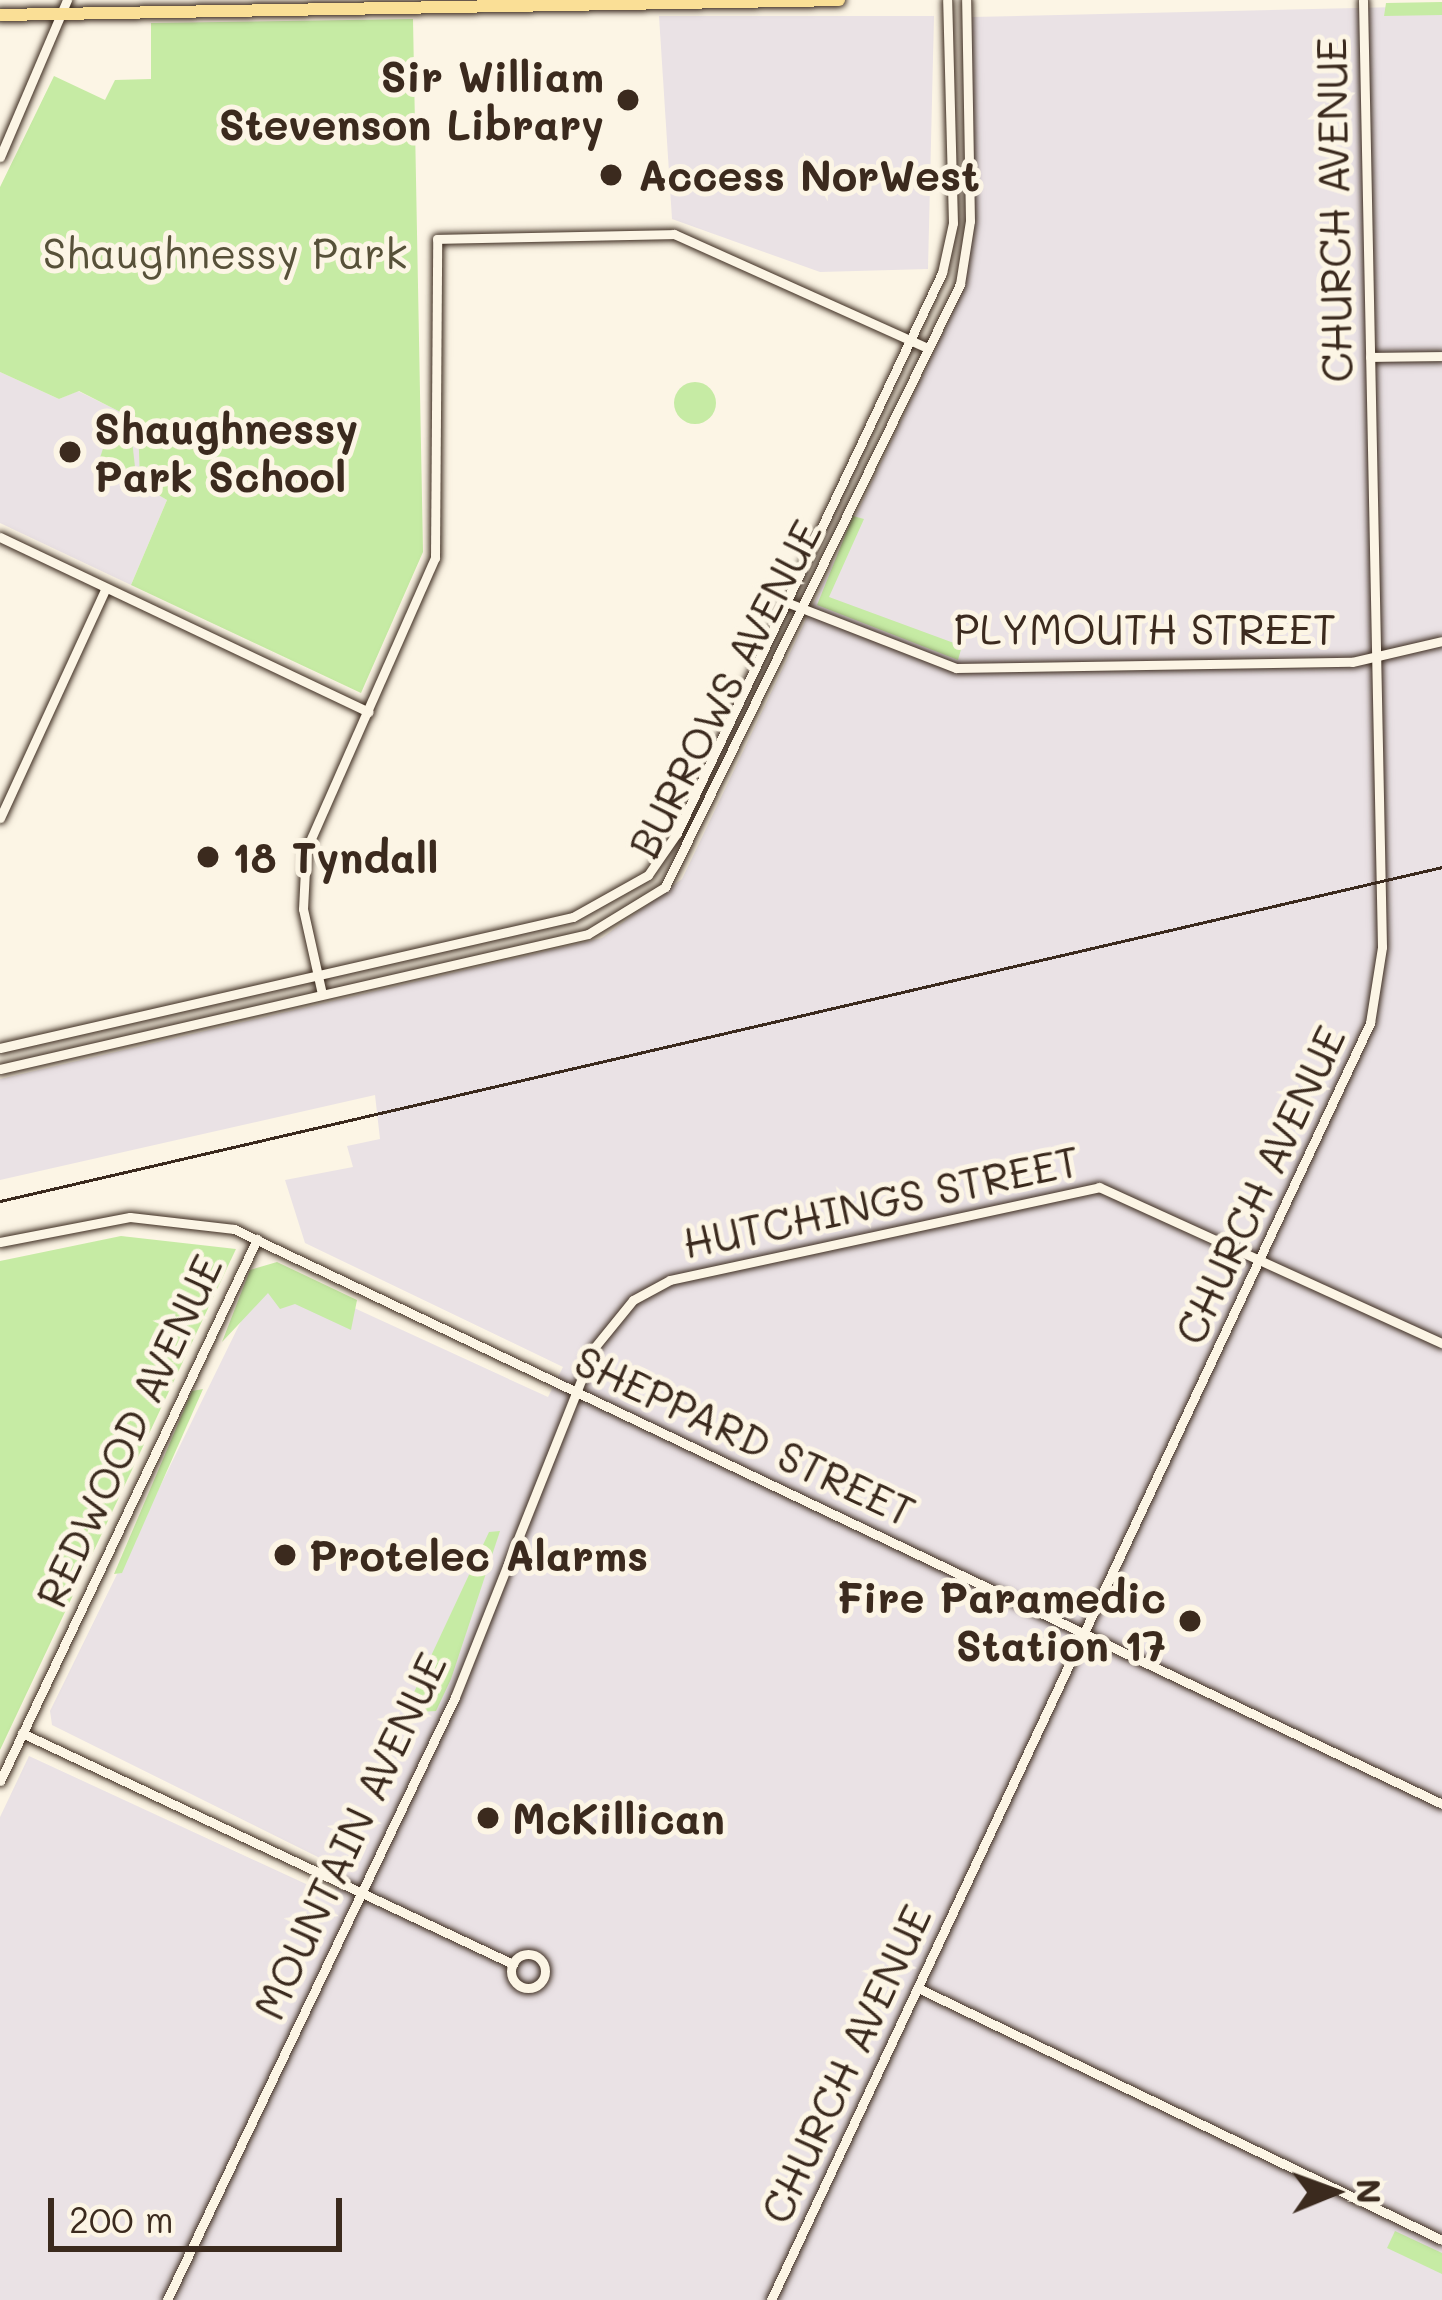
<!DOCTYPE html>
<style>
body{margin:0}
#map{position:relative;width:1442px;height:2300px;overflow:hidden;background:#fcf5e5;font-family:Mali,sans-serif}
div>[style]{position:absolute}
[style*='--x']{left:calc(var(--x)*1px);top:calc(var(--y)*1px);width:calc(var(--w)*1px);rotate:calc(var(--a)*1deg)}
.built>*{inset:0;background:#eae2e5}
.green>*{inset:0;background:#c6eba4}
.round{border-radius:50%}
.roads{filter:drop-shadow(0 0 3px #3b2a1e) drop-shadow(0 0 3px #3b2a1e)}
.minor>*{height:9px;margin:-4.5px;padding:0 4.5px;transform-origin:4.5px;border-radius:4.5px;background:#fcf5e5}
.minor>.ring{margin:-4.5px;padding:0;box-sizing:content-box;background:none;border:9px solid #fcf5e5;border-radius:50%}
.major>*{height:12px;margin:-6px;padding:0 6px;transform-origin:6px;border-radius:6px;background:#fadf96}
.rail>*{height:3px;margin:-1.5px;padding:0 1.5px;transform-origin:1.5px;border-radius:1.5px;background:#3b2a1e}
.dots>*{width:33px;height:33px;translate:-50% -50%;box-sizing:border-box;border:6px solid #fcf5e5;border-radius:50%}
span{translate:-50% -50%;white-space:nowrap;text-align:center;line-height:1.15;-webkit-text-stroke:10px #fcf5e5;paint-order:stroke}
.poi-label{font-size:42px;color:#3b2a1e;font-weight:700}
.right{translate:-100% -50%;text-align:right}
.left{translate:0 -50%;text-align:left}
.street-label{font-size:42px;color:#3b2a1e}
.park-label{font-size:42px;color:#575139}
.north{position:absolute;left:1274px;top:2132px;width:120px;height:120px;-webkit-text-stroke:9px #fcf5e5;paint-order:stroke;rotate:89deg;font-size:33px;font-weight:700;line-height:48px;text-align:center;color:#3b2a1e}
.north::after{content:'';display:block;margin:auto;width:42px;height:54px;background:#3b2a1e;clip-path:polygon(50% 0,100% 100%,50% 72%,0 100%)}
.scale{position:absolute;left:48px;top:2198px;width:294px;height:54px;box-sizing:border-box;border:6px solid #3b2a1e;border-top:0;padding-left:15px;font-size:36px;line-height:42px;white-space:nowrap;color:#3b2a1e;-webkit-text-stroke:9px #fcf5e5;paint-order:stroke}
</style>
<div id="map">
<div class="built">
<i style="clip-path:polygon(1442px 6px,1442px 2300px,0 2300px,0 1817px,29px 1756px,332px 1896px,344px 1870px,52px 1725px,50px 1711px,267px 1268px,548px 1397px,563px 1367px,305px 1243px,285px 1180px,353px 1167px,347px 1146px,380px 1139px,375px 1095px,0 1180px,0 1079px,602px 938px,682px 879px,965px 287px,972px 17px)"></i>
<i style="clip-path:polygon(659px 16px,934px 16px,928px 269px,820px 272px,672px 219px)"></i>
<i style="clip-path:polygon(0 372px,59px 399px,78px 391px,139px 421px,140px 483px,167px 500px,131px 585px,0 523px)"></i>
</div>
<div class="green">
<i style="clip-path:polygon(1442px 2px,1442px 15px,1384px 16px,1379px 49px,1386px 3px)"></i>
<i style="clip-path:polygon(413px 19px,423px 552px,361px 693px,131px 585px,167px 500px,140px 484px,138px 421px,79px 391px,59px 399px,0 372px,0 187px,54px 76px,105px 100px,115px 80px,151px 79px,151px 23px)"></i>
<i class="round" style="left:674px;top:382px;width:42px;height:42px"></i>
<i style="clip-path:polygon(108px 433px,132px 440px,136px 476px,98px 464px)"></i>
<i style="clip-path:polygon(853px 516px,864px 519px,829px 597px,962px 646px,958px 660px,817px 605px)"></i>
<i style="clip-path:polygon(121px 1236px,236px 1249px,0 1750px,0 1261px)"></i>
<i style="clip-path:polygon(277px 1262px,357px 1300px,351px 1330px,295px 1304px,280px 1309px,268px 1293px,222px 1342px,250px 1270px)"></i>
<i style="clip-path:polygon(203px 1389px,122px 1573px,114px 1574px,192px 1391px)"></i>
<i style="clip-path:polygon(500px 1531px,451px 1679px,436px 1711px,419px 1712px,409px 1703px,489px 1532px)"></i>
<i style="clip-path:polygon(1395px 2231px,1442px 2253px,1442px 2274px,1387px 2248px)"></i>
</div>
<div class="roads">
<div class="minor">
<i style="--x:0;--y:157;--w:171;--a:-66.9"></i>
<i style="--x:1370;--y:357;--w:72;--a:-0.8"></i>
<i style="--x:0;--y:537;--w:408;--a:25.4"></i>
<i style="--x:786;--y:602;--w:182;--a:21.2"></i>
<i style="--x:956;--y:668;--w:396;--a:-0.9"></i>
<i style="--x:1352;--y:662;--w:92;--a:-13.1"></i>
<i style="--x:0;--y:818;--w:253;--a:-65.3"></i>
<i style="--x:322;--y:994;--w:87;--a:-102.6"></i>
<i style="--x:303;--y:909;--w:59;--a:-87.1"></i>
<i style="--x:306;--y:850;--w:319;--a:-66.2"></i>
<i style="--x:435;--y:558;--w:319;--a:-89.6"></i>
<i style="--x:437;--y:239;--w:237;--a:-1.2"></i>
<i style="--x:674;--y:234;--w:278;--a:24.2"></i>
<i style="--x:0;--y:1048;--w:588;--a:-12.88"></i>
<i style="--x:573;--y:917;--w:86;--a:-29.2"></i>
<i style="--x:648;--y:875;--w:51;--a:-55.4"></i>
<i style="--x:677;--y:833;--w:620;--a:-64.68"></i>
<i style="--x:942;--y:273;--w:51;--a:-77.6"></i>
<i style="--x:953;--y:223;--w:223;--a:-91.5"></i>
<i style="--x:0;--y:1069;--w:603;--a:-12.93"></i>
<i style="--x:588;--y:934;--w:90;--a:-31.4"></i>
<i style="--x:665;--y:887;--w:671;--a:-63.93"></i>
<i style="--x:960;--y:284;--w:64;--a:-81"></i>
<i style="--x:970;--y:221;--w:221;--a:-91"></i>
<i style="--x:0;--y:1242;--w:132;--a:-10.9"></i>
<i style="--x:130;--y:1217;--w:105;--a:6.6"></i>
<i style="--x:234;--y:1229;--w:1338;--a:25.45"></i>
<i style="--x:22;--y:1733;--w:543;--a:25.2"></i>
<i style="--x:0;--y:1781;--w:600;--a:-64.63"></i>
<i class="ring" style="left:511px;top:1954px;width:25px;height:25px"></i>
<i style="--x:918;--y:1988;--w:581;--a:25.68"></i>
<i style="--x:167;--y:2300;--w:668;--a:-64.47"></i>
<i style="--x:455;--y:1697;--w:376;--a:-68.3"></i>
<i style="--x:594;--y:1348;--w:62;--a:-50.9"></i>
<i style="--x:633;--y:1300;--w:42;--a:-28.4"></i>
<i style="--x:670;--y:1280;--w:439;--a:-12.2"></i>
<i style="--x:1099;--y:1187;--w:377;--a:24.5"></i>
<i style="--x:771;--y:2300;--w:1411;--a:-64.87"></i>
<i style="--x:1370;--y:1023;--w:77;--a:-81"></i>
<i style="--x:1382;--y:947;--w:947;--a:-91.15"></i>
</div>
<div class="major">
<i style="--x:0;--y:15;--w:839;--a:-1.02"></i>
</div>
</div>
<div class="rail">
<i style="--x:0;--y:1201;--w:1480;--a:-13.04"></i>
</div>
<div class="dots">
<i style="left:628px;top:100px;background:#3b2a1e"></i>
<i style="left:611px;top:175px;background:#3b2a1e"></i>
<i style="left:70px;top:452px;background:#3b2a1e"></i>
<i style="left:208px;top:857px;background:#3b2a1e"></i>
<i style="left:285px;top:1555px;background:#3b2a1e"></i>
<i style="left:1190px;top:1621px;background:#3b2a1e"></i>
<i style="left:488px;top:1818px;background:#3b2a1e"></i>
</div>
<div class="poi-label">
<span class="right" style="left:604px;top:100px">Sir William<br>Stevenson Library</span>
<span class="left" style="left:638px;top:175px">Access NorWest</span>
<span class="left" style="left:94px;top:452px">Shaughnessy<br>Park School</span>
<span class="left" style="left:232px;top:857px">18 Tyndall</span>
<span class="left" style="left:309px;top:1555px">Protelec Alarms</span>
<span class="right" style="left:1166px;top:1621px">Fire Paramedic<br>Station 17</span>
<span class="left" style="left:512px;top:1818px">McKillican</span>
</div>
<div class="street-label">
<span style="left:1334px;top:210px;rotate:-91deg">CHURCH AVENUE</span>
<span style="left:1145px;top:629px">PLYMOUTH STREET</span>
<span style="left:725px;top:689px;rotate:-63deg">BURROWS AVENUE</span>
<span style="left:1260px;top:1185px;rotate:-65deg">CHURCH AVENUE</span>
<span style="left:881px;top:1202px;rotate:-12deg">HUTCHINGS STREET</span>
<span style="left:129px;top:1431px;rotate:-65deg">REDWOOD AVENUE</span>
<span style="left:745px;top:1436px;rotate:25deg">SHEPPARD STREET</span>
<span style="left:350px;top:1836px;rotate:-65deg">MOUNTAIN AVENUE</span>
<span style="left:846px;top:2064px;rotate:-65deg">CHURCH AVENUE</span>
</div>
<div class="park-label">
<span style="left:225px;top:253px">Shaughnessy Park</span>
</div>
<div class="north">N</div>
<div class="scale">200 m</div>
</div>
